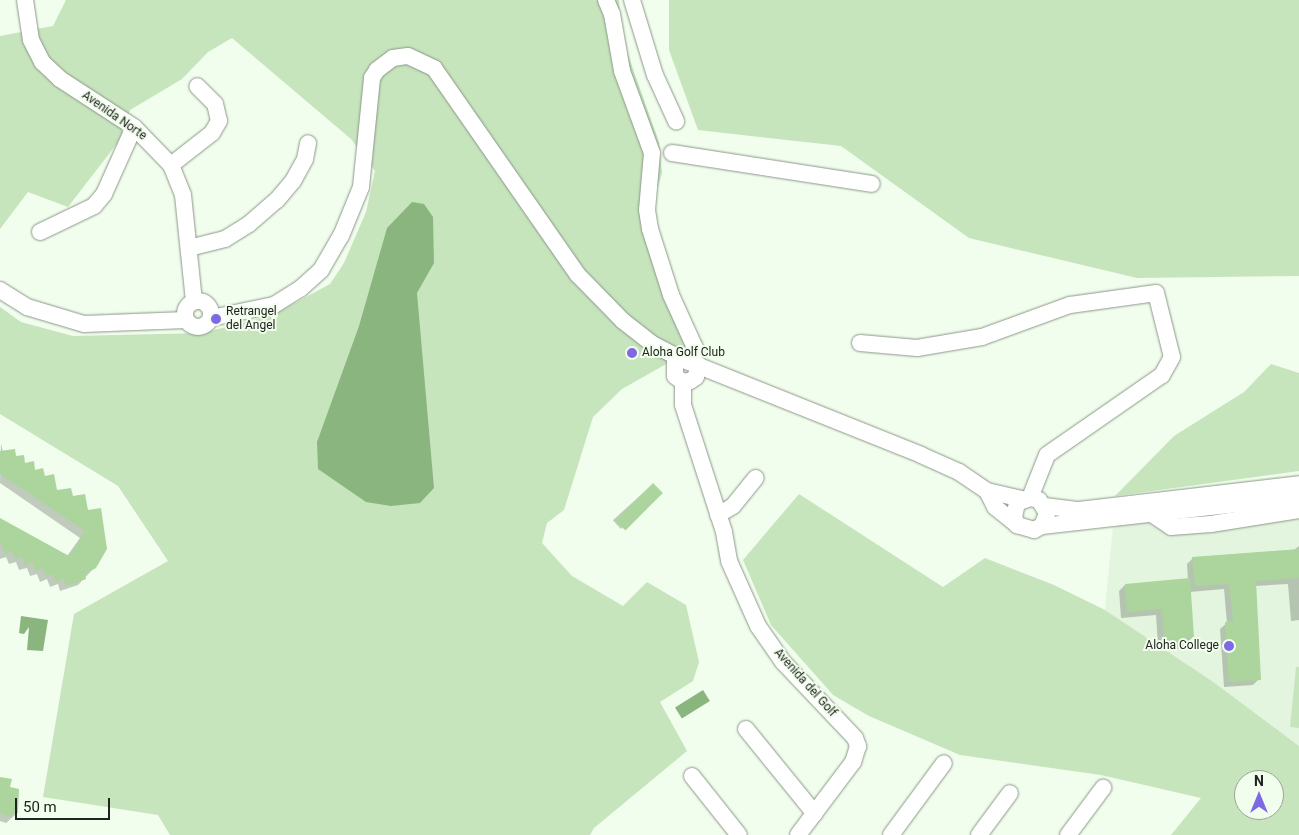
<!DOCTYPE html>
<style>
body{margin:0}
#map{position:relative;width:1299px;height:835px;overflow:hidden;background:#f1fded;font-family:Roboto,sans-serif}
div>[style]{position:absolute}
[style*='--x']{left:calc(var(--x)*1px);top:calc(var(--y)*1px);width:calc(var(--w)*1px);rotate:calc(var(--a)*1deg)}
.built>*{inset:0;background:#e3f5de}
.green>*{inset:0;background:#c6e5bd}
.water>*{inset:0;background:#8bb57e;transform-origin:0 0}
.shadow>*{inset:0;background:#0003;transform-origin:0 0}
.building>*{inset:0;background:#abd59d;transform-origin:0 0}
.roads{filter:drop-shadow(0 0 1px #8b9788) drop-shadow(0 0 1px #8b9788)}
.minor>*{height:16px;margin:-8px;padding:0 8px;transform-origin:8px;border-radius:8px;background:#fff}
.minor>.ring{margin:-8px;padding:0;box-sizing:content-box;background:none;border:16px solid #fff;border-radius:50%}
.dots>*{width:14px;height:14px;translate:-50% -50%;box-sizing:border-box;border:2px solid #f1fded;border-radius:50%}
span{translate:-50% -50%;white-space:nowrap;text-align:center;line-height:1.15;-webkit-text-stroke:4px #f1fded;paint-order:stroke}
.street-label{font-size:12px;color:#20241e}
.poi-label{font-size:12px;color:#20241e}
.left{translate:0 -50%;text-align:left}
.right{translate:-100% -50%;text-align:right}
.north{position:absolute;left:1234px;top:770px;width:50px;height:50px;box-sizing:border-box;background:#f1fded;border:1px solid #9da69a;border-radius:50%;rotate:0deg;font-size:14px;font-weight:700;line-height:20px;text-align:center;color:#20241e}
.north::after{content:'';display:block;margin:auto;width:18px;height:22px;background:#7e68e3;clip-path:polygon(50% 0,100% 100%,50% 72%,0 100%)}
.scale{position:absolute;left:15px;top:798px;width:95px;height:22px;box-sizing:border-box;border:2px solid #20241e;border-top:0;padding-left:6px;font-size:15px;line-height:18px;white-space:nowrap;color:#20241e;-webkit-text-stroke:4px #f1fded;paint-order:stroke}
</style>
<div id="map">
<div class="built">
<i style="clip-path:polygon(1299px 518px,1299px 746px,1212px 681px,1105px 610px,1113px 526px,1153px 521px,1172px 533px)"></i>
</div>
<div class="green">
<i style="clip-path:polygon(66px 0,619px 0,622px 38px,659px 142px,662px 173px,646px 225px,691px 350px,622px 389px,593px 417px,564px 510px,547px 523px,542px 543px,572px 576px,623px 606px,647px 582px,686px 605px,699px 662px,693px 681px,660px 702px,687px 751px,594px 828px,590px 835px,170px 835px,158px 815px,43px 797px,74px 614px,168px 561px,118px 486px,0 414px,0 307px,21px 322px,73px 336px,203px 333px,273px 315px,330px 284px,344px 263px,366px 212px,375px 171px,351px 139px,232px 38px,208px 52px,182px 79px,130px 110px,122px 137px,68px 207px,28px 192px,0 229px,0 36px,53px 26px)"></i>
<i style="clip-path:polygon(669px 0,1299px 0,1299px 276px,1137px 278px,969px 238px,841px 146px,698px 130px,669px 50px)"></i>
<i style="clip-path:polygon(1271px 364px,1299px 373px,1299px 471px,1115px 496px,1174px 436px,1244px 392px)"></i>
<i style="clip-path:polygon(evenodd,799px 494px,943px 587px,985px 558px,1054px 585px,1105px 610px,1212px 681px,1299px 746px,1299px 835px,1171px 835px,1201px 798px,1101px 775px,960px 755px,869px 716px,833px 695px,771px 625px,743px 560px,799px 494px,1244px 780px,1274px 780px,1274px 810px,1244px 810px,1244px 780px)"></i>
<i style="clip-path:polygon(1296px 667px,1299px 667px,1299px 728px,1290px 727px)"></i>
</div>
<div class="water">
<i style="clip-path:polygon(412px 202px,424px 204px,433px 217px,434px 263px,417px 293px,434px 488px,420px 503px,391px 506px,366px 502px,318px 469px,317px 442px,359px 326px,387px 228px)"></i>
<i style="clip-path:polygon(21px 616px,48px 620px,43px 651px,27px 650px,29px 627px,24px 634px,19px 633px)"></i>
<i style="left:703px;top:690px;width:13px;height:33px;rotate:58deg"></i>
</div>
<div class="shadow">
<i style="clip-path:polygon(1px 443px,3px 452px,44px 477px,56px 492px,72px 498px,84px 495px,95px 567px,78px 585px,60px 591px,58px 584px,50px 587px,47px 579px,40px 582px,37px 574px,30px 576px,27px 568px,19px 570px,16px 562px,9px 564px,6px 557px,0 559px,0 520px,67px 556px,80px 538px,0 483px)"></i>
<i style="left:653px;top:484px;width:12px;height:54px;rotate:48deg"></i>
<i style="clip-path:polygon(1299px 546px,1299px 620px,1291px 621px,1288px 584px,1255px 586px,1259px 679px,1253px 685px,1224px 687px,1220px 629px,1227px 623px,1224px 589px,1189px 592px,1193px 637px,1179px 649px,1168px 650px,1168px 644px,1158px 645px,1156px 615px,1121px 618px,1119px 591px,1125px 585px,1188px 580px,1187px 564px,1193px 558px,1294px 550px)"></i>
<i style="clip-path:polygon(0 778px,9px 788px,17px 813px,6px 823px,0 821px)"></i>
</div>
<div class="building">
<i style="clip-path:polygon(15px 449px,16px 456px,24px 455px,25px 463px,34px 461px,35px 470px,43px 468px,45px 476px,54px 474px,57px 490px,71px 488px,73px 496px,85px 494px,88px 510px,101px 508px,107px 549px,96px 568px,85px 574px,86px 579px,66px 586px,64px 579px,56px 582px,53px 574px,46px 576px,43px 568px,35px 571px,33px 562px,25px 565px,22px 557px,15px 559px,12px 551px,5px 554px,0 540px,0 518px,69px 556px,85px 531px,0 474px,0 451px)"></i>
<i style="left:653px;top:483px;width:14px;height:53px;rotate:45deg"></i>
<i style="clip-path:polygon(1299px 549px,1299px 578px,1256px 581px,1261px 680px,1229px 682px,1225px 622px,1233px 621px,1229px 584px,1195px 586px,1192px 557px)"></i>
<i style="clip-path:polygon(1190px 578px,1194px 637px,1186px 638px,1186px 643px,1174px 644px,1174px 639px,1164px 640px,1162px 609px,1127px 612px,1125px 584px)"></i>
<i style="clip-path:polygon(0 777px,12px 779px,10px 787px,19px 789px,18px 813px,13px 813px,12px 818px,0 813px)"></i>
</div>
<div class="roads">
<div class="minor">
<i style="--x:25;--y:0;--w:40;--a:81.5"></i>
<i style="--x:31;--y:40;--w:25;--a:63"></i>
<i style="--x:42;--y:62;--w:25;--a:43"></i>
<i style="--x:60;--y:79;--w:88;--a:33"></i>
<i style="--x:134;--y:127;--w:53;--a:45.8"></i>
<i style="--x:171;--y:165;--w:32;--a:68"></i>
<i style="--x:183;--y:195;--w:107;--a:84.1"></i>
<i style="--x:606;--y:0;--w:15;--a:67"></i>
<i style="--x:612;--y:14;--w:58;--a:80"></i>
<i style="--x:622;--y:71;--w:87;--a:69.9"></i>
<i style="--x:652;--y:153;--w:57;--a:95"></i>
<i style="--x:647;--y:210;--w:19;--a:81"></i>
<i style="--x:650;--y:229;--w:69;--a:72.3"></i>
<i style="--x:671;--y:295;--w:58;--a:65.6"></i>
<i style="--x:695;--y:348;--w:4;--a:90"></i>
<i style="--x:695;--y:352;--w:22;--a:153"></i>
<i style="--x:675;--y:362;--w:14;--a:90"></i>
<i style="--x:675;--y:376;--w:10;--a:37"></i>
<i style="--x:683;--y:382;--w:7;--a:-8"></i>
<i style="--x:690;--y:381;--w:7;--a:-34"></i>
<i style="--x:696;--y:377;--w:13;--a:-81"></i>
<i style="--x:632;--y:0;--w:78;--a:73"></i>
<i style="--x:655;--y:75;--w:51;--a:65.5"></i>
<i style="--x:672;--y:153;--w:202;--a:8.8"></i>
<i style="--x:171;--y:165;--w:52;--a:-38"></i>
<i style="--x:212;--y:133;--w:14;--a:-60"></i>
<i style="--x:219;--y:121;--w:17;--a:-103"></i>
<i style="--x:215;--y:104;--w:25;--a:-135"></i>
<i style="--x:40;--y:232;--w:60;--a:-25.7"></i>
<i style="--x:94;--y:206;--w:16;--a:-50"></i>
<i style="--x:104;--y:194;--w:73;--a:-65.9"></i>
<i style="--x:189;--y:248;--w:37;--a:-14"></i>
<i style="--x:225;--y:239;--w:28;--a:-32"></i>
<i style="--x:249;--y:224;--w:37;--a:-41"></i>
<i style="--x:277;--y:200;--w:25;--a:-50"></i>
<i style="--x:293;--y:181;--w:25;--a:-61"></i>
<i style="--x:305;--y:159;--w:16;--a:-79"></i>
<i style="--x:0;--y:290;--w:32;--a:32"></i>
<i style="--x:27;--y:307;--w:59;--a:16.6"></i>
<i style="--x:84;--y:324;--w:102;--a:-2.2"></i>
<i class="ring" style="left:185px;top:301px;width:10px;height:10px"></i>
<i style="--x:211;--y:318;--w:64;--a:-11.7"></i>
<i style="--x:274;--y:305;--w:31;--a:-32"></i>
<i style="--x:300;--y:289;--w:28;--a:-42"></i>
<i style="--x:321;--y:270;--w:39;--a:-60"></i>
<i style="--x:341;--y:236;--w:53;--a:-67.8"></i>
<i style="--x:361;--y:187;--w:110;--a:-84.2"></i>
<i style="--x:372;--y:78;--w:9;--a:-58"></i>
<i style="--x:377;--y:70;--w:20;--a:-37"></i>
<i style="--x:393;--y:58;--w:15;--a:-8"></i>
<i style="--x:408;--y:56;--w:29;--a:25"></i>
<i style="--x:434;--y:68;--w:252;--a:55.2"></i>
<i style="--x:578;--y:275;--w:64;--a:45.6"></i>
<i style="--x:623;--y:321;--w:37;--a:38"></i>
<i style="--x:652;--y:344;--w:30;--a:27"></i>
<i style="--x:679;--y:358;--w:261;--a:21.8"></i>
<i style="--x:921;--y:455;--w:42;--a:24.1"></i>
<i style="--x:959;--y:472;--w:34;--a:34"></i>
<i style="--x:987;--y:491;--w:37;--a:13"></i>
<i style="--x:860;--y:343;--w:57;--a:5"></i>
<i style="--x:917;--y:348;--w:66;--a:-9.6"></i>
<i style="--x:982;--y:337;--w:94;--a:-20"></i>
<i style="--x:1070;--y:305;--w:87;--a:-7.9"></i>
<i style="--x:1156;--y:293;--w:66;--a:76"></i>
<i style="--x:1172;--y:357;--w:21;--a:119"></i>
<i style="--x:1162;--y:375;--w:140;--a:145.2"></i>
<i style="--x:1047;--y:455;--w:46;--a:111.6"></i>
<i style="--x:683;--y:382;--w:23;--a:90"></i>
<i style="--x:683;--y:405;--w:133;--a:72.1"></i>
<i style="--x:724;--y:532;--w:29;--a:80"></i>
<i style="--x:729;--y:561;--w:71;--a:66"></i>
<i style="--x:758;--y:626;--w:44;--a:55.2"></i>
<i style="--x:783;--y:662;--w:105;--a:46.5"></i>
<i style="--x:855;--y:738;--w:9;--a:69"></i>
<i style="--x:858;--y:746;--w:17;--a:107"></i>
<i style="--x:853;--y:762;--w:91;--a:127"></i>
<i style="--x:987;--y:491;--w:18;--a:63"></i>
<i style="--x:995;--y:507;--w:28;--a:39"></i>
<i style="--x:1045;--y:506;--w:34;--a:7"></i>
<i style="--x:1079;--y:510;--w:222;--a:-6.7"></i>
<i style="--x:1152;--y:514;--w:23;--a:34"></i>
<i style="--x:1171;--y:527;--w:40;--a:-4.3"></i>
<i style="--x:1211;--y:524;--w:89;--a:-9"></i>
<i style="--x:718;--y:515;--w:17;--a:-31"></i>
<i style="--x:733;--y:506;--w:36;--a:-51"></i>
<i style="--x:1042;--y:526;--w:14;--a:-69"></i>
<i style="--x:1047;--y:513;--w:15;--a:-122"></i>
<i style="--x:1039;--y:500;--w:9;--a:-167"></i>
<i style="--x:1030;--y:498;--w:14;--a:159"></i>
<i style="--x:1017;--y:503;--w:14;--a:102"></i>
<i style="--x:1014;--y:517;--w:9;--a:69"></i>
<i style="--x:1017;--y:525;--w:18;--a:16"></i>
<i style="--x:1034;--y:530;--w:9;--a:-27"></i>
<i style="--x:1042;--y:526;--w:259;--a:-6.4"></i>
<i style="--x:746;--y:729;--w:109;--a:50.9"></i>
<i style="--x:692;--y:776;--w:75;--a:51.5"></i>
<i style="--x:891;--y:835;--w:89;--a:-53.6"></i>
<i style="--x:979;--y:835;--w:52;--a:-53.6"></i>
<i style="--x:1068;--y:835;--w:59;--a:-53.3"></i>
</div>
</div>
<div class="dots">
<i style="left:216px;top:319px;background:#7e68e3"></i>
<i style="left:632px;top:353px;background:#7e68e3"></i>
<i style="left:1229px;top:646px;background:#7e68e3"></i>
</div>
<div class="street-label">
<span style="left:114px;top:116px;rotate:35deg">Avenida Norte</span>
<span style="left:805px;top:683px;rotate:48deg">Avenida del Golf</span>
</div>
<div class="poi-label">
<span class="left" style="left:226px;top:319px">Retrangel<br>del Angel</span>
<span class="left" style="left:642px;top:353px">Aloha Golf Club</span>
<span class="right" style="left:1219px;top:646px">Aloha College</span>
</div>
<div class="north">N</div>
<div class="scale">50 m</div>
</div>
